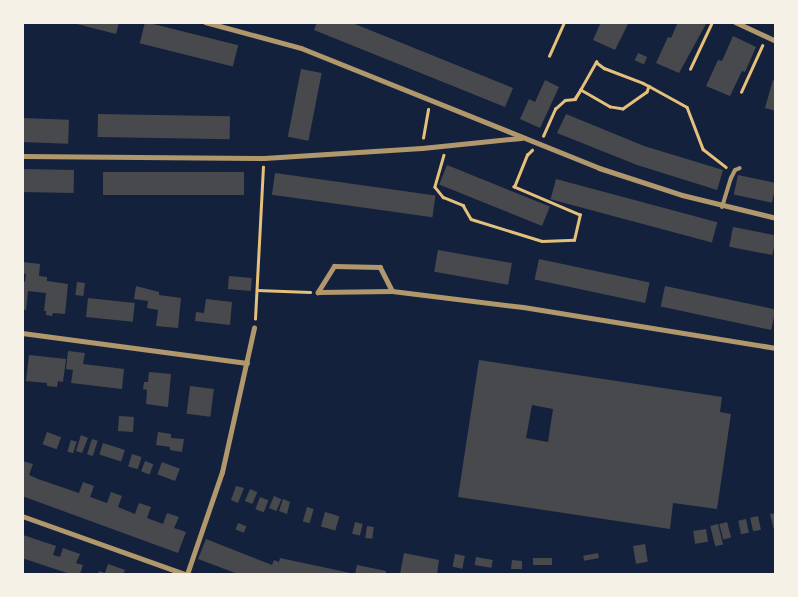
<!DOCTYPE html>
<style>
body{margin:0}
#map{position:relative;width:798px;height:597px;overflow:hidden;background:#14213d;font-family:Poppins,sans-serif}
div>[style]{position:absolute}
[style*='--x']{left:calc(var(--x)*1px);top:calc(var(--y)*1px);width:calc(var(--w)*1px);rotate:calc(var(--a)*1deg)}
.building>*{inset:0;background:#48494c;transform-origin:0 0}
.path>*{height:2.5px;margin:-1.25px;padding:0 1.25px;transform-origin:1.25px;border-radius:1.25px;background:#e5c07b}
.service>*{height:4px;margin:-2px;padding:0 2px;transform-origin:2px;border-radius:2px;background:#b1986c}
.minor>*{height:5px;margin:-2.5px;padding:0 2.5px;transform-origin:2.5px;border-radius:2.5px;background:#b1986c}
span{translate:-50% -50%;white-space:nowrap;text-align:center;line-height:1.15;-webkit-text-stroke:5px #f6f1e7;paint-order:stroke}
.frame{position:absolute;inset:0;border:24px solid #f6f1e7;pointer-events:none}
</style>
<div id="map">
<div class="building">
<i style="clip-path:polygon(69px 22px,119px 22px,116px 34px)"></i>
<i style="left:145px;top:22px;width:96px;height:22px;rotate:14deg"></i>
<i style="clip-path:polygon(317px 22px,350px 22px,513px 88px,505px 107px,314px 30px)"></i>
<i style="clip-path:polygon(601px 22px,629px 22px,615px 50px,593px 40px)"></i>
<i style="clip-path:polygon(678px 22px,706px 24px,679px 73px,656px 63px,668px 37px,671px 38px)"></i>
<i style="clip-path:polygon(733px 36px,756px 47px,745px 72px,742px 71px,730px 96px,706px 86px,718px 60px,722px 61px)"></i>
<i style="left:638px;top:53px;width:10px;height:8px;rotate:24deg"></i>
<i style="left:301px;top:69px;width:21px;height:69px;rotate:11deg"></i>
<i style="clip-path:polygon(545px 80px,559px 87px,540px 128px,520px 119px,529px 99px,535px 102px)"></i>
<i style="clip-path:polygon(773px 80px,776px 81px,776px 111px,765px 108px)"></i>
<i style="left:98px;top:114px;width:132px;height:23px;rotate:1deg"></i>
<i style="clip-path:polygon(566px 114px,644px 146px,723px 170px,717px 190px,637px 165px,557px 133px)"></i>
<i style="left:22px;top:118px;width:47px;height:24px;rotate:2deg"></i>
<i style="left:447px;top:165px;width:111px;height:21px;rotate:22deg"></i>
<i style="left:22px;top:169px;width:52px;height:23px;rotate:1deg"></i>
<i style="left:103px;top:172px;width:141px;height:23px"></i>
<i style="left:275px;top:173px;width:162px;height:22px;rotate:8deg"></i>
<i style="left:738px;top:175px;width:39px;height:20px;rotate:12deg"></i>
<i style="left:556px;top:179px;width:167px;height:21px;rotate:15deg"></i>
<i style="left:733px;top:227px;width:44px;height:20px;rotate:11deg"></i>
<i style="left:438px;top:250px;width:75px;height:22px;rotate:10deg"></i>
<i style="left:539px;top:259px;width:113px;height:21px;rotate:12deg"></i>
<i style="clip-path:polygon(22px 262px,40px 264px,39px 276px,47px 277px,47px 281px,68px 284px,65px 314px,53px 313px,52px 316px,46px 315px,46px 311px,44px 311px,46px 293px,28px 291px,26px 310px,22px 309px,22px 282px,25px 282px,26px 274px,22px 273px)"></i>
<i style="left:229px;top:276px;width:23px;height:13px;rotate:5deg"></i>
<i style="left:77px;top:282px;width:8px;height:13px;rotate:7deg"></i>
<i style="clip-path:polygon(136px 286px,159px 292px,159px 295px,181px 298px,178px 328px,156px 326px,158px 310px,147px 308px,148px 301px,134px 299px)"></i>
<i style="left:665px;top:286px;width:113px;height:21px;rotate:12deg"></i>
<i style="left:88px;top:298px;width:47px;height:19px;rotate:6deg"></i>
<i style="clip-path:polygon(206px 299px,232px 302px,230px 325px,195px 321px,196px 312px,204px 313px)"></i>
<i style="clip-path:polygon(68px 351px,85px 353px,83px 364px,124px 369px,122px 389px,71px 383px,73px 370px,66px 369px)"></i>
<i style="clip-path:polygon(29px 355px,66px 359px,63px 382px,58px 381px,57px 387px,47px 386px,47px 383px,26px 381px)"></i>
<i style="clip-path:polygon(evenodd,479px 360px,722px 397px,720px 412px,731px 414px,717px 509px,673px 503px,670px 529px,458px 497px,479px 360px,532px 405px,553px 409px,548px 442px,526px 438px,532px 405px)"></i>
<i style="clip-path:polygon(149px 372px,171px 374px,168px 407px,146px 404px,147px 390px,143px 389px,144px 382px,148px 382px)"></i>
<i style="left:190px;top:386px;width:24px;height:28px;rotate:7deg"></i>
<i style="left:119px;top:416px;width:15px;height:15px;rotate:4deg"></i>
<i style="left:47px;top:432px;width:15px;height:13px;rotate:20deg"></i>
<i style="clip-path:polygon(158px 432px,171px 434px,171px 438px,184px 439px,182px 452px,170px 450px,170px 447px,156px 445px)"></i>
<i style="clip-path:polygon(81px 435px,88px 438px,82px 453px,76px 451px)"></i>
<i style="left:92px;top:439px;width:6px;height:16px;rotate:18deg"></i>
<i style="left:71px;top:440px;width:6px;height:12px;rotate:18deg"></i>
<i style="left:103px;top:443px;width:23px;height:12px;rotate:18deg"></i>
<i style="left:132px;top:454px;width:10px;height:13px;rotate:17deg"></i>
<i style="clip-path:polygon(22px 461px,33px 464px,29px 475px,38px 479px,79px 493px,83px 482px,94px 486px,90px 497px,107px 503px,111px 492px,122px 496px,118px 507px,135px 514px,139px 503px,151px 507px,147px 518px,163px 524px,167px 513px,179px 517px,174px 528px,186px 532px,178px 553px,22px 496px)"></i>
<i style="left:145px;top:461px;width:9px;height:11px;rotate:21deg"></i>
<i style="left:162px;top:462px;width:19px;height:13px;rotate:21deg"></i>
<i style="clip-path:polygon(236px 486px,244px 488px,238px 503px,231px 500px)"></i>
<i style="left:250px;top:489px;width:8px;height:13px;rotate:23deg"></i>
<i style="left:274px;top:496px;width:8px;height:13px;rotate:23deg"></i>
<i style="left:260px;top:497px;width:9px;height:13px;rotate:21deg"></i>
<i style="clip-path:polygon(283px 499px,290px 502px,287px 514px,279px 511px)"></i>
<i style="left:307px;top:507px;width:7px;height:15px;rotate:16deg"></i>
<i style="left:325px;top:512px;width:15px;height:15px;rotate:16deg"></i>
<i style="clip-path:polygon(776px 513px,776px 534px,775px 534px,770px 514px)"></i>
<i style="left:758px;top:516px;width:14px;height:8px;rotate:78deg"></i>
<i style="left:746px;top:519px;width:14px;height:8px;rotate:78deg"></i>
<i style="left:355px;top:522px;width:8px;height:12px;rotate:14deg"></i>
<i style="left:727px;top:522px;width:16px;height:8px;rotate:75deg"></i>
<i style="left:238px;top:523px;width:9px;height:7px;rotate:21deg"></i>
<i style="left:718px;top:524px;width:21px;height:8px;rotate:76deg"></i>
<i style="left:367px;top:526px;width:7px;height:12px;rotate:8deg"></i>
<i style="left:706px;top:529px;width:13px;height:13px;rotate:81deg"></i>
<i style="clip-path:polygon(23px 535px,56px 546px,53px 555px,60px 557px,63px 548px,80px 554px,76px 563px,83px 565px,80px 574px,70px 574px,22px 558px)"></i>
<i style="clip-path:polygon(206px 539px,272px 565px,274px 560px,279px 562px,280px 558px,355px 574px,357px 565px,386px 571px,386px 574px,238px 574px,198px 559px)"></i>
<i style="left:645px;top:544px;width:18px;height:12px;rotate:81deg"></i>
<i style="clip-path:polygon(404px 553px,439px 560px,437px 574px,400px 574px)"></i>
<i style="left:598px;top:553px;width:5px;height:15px;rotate:79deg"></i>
<i style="left:455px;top:554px;width:10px;height:13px;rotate:11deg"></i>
<i style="left:476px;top:557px;width:17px;height:8px;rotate:10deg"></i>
<i style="left:552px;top:558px;width:7px;height:19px;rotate:90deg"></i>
<i style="clip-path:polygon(512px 560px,522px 561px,522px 569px,511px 569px)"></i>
<i style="clip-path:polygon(108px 564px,125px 570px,123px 574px,98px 574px,99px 571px,105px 573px)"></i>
</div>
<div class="path">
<i style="--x:549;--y:56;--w:37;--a:-66"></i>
<i style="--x:690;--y:69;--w:52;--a:-64.9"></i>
<i style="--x:649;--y:86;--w:6;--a:108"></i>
<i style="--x:647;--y:92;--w:29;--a:145"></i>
<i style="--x:623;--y:109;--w:13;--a:-171"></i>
<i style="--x:610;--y:107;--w:34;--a:-150"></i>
<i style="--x:581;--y:90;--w:11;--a:124"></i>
<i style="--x:575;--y:99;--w:43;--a:-60.4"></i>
<i style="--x:596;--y:62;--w:10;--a:37"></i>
<i style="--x:604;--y:68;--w:42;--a:21"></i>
<i style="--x:643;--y:83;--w:7;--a:27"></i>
<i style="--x:649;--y:86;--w:43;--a:28.9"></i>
<i style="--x:687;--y:107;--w:45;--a:69.1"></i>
<i style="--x:703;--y:149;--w:29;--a:38"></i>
<i style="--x:741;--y:92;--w:51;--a:-65.5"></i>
<i style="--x:543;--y:136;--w:30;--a:-66"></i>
<i style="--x:555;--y:109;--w:13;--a:-42"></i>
<i style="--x:565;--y:100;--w:10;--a:-6"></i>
<i style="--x:423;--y:138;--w:29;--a:-80"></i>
<i style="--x:444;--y:155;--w:33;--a:106"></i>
<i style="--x:435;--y:187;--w:13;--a:51"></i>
<i style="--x:443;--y:197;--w:22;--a:22"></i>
<i style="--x:463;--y:205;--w:16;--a:60"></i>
<i style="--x:471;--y:219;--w:74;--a:17.2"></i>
<i style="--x:542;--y:241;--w:32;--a:-2"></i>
<i style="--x:574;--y:240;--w:26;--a:-77"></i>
<i style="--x:580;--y:215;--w:72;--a:-157"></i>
<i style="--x:514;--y:187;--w:35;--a:-68"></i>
<i style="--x:527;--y:155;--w:7;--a:-45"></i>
<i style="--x:257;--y:290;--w:53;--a:2.2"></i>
<i style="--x:255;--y:319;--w:152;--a:-87"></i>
</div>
<div class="service">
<i style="--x:722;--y:207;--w:30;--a:-73"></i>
<i style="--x:731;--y:178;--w:9;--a:-63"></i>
<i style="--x:735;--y:170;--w:5;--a:-22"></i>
</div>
<div class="minor">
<i style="--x:205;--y:22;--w:99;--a:15.2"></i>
<i style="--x:301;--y:48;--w:321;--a:21.9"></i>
<i style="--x:599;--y:168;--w:87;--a:18"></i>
<i style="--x:682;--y:195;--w:97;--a:13.7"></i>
<i style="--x:735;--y:22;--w:45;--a:24.9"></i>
<i style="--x:22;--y:156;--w:242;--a:0.5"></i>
<i style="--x:264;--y:158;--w:158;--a:-3.6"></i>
<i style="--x:422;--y:148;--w:100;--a:-5.8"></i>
<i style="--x:392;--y:291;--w:27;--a:-117"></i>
<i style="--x:380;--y:267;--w:46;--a:-178.8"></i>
<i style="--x:334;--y:266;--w:31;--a:122"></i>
<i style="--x:318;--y:292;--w:74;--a:-0.8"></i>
<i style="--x:392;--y:291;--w:132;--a:7"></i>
<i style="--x:523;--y:307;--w:256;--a:9.2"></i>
<i style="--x:22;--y:333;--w:227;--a:7.6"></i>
<i style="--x:22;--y:516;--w:173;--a:19.6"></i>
<i style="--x:187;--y:574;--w:108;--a:-71.1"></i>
<i style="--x:222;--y:472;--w:148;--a:-77.5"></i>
</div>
<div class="frame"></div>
</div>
